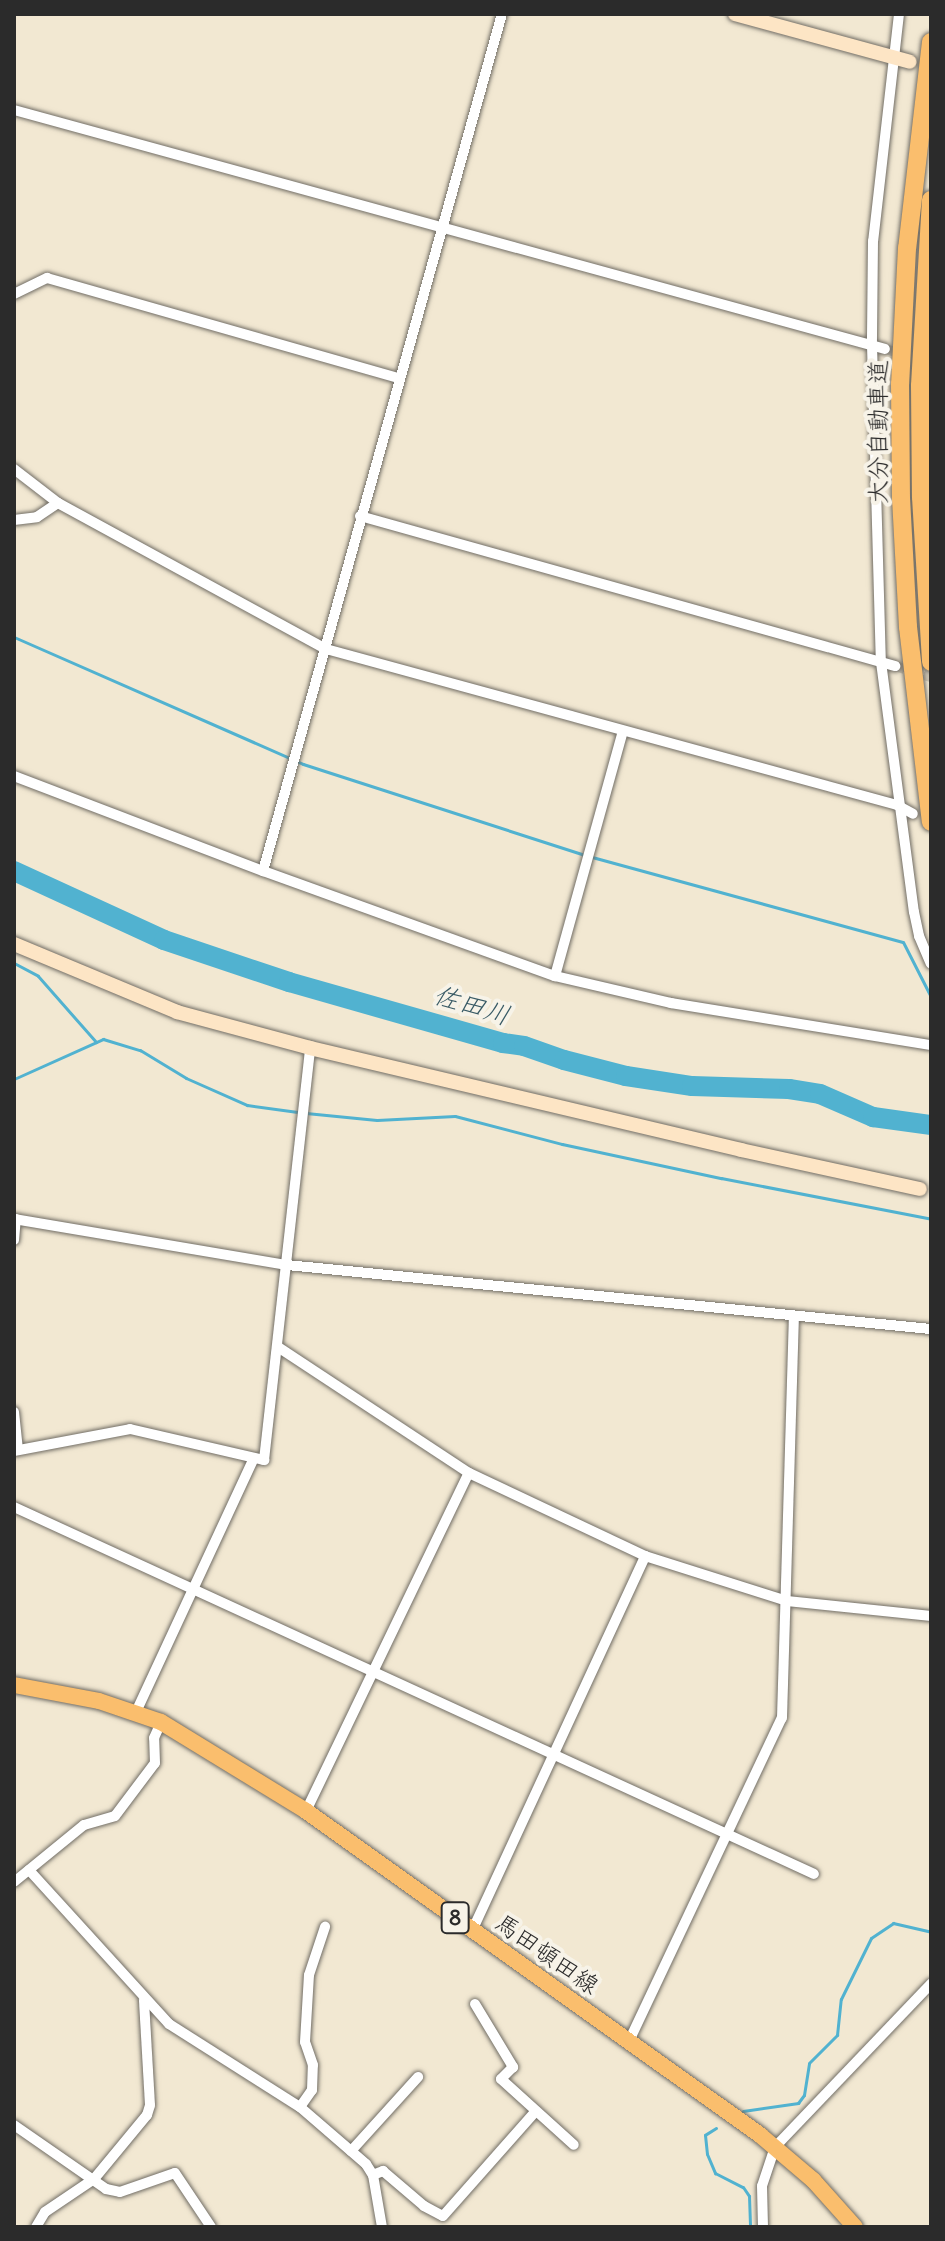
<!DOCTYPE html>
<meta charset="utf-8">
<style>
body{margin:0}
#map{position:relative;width:945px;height:2241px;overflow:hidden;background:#f2e8d2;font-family:Delius,"Klee One",sans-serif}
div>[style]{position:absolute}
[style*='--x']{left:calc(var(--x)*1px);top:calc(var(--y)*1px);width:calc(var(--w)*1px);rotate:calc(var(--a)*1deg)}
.stream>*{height:3px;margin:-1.5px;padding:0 1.5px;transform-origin:1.5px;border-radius:1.5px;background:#51b2d0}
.river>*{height:20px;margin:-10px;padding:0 10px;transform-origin:10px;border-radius:10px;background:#51b2d0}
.street-tunnel>*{height:10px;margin-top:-5px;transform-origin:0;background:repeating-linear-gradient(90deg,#cac2b1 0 10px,transparent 0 15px)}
.roads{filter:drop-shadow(0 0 2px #716d65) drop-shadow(0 0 2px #716d65)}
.street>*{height:10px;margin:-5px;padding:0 5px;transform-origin:5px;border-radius:5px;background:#fff}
.secondary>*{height:14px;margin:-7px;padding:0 7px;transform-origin:7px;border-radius:7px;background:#fde5c5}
.primary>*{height:16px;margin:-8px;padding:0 8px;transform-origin:8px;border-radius:8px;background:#fabe6d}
.highway>*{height:18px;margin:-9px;padding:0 9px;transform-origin:9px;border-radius:9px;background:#fabe6d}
span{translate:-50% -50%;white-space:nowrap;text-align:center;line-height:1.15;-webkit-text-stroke:8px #f7f3e8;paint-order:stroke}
.shield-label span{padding:2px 6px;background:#f7f3e8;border:2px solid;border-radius:6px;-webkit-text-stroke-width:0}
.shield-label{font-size:22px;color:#2b2b2b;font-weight:700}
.street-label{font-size:24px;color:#2b2b2b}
.water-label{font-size:26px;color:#385a65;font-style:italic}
.frame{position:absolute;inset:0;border:16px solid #2b2b2b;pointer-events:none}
</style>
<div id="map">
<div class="stream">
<i style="--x:14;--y:637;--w:316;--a:23.7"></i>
<i style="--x:303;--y:764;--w:296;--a:17.9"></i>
<i style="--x:592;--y:857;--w:322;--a:15.3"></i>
<i style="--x:903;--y:942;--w:62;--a:63"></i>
<i style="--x:14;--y:963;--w:27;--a:28"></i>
<i style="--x:38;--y:976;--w:88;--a:48.7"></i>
<i style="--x:14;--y:1079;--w:98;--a:-24.2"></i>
<i style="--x:103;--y:1039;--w:39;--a:17"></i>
<i style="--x:140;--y:1050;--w:54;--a:31.3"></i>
<i style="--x:186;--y:1078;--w:67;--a:23.9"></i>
<i style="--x:247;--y:1105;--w:51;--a:7.8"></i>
<i style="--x:306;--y:1113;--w:71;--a:5.6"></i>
<i style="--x:377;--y:1120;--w:78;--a:-2.9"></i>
<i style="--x:455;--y:1116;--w:111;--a:14.7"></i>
<i style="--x:562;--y:1144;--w:163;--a:12.1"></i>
<i style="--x:721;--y:1178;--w:214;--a:11"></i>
<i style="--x:743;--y:2111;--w:56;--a:-8.3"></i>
<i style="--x:798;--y:2103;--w:10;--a:-53"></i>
<i style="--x:804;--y:2095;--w:32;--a:-81"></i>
<i style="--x:809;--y:2063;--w:40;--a:-45"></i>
<i style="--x:837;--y:2035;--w:36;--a:-84"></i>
<i style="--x:841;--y:1999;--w:68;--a:-63.8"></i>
<i style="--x:871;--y:1938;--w:27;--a:-34"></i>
<i style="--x:893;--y:1923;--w:39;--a:13"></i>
<i style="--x:716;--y:2128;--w:13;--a:148"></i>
<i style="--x:705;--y:2135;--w:19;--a:84"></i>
<i style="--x:707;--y:2154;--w:21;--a:67"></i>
<i style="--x:715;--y:2173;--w:31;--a:27"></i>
<i style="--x:743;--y:2187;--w:11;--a:56"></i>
<i style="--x:749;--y:2196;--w:31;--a:88"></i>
</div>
<div class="river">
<i style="--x:14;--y:871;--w:165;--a:24.7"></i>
<i style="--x:164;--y:940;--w:132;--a:18.6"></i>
<i style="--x:289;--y:982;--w:223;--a:15.9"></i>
<i style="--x:503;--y:1043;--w:21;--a:8"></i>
<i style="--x:524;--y:1046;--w:42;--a:19.3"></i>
<i style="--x:564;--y:1060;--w:64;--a:14.5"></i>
<i style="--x:626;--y:1076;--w:67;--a:8.6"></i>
<i style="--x:692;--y:1086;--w:97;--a:1.8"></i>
<i style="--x:789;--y:1089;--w:31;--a:9"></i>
<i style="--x:820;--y:1094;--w:58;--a:23.5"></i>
<i style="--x:873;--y:1117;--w:59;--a:7.9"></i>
</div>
<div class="street-tunnel">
<i style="--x:885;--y:349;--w:48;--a:15.8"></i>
<i style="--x:895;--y:666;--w:38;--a:17"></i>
</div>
<div class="roads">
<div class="street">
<i style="--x:899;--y:14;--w:228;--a:96.5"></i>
<i style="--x:873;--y:241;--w:104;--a:90.6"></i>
<i style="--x:872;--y:345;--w:317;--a:88.4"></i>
<i style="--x:881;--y:662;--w:252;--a:82.5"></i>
<i style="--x:914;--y:912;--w:25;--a:78"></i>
<i style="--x:919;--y:936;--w:30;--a:67"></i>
<i style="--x:14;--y:110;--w:903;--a:15.34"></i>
<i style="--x:14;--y:294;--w:37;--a:-26"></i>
<i style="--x:47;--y:278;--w:366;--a:15.9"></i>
<i style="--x:14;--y:469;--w:56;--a:37.7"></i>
<i style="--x:58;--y:503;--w:305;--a:28.6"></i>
<i style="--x:326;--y:649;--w:592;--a:15.28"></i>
<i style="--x:897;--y:805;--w:18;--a:29"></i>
<i style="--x:360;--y:516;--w:556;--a:15.66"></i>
<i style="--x:14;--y:520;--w:23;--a:-7"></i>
<i style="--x:37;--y:517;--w:25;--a:-34"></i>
<i style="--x:14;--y:776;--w:267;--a:20.9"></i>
<i style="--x:263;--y:871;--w:310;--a:19.8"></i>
<i style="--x:555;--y:976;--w:119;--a:13.1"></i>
<i style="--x:671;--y:1003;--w:263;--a:9.2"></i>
<i style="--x:263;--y:871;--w:890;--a:-74.42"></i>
<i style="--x:555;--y:976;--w:254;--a:-74.5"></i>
<i style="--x:14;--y:1219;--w:277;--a:9.6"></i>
<i style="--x:287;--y:1265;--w:647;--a:5.68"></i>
<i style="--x:14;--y:1240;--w:21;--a:-85"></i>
<i style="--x:278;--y:1347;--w:229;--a:33.4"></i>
<i style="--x:469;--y:1473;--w:195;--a:25.2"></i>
<i style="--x:645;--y:1556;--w:149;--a:17.6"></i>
<i style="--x:787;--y:1601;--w:145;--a:5.9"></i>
<i style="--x:14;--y:1412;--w:38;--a:84"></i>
<i style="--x:14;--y:1451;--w:118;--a:-10.7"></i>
<i style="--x:130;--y:1429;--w:138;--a:13"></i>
<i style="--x:264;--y:1460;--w:415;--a:-83.6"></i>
<i style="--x:14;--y:1507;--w:880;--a:24.64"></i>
<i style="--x:136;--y:1712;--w:280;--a:-65.1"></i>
<i style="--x:306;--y:1811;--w:375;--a:-64.3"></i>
<i style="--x:29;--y:1870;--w:208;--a:47.7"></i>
<i style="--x:169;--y:2024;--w:155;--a:32.4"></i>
<i style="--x:300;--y:2107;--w:87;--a:40.8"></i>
<i style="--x:366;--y:2164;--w:13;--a:58"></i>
<i style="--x:373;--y:2175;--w:53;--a:80.2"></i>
<i style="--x:14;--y:1882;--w:90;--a:-39.2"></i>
<i style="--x:84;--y:1825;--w:32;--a:-16"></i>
<i style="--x:115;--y:1816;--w:66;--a:-53"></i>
<i style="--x:155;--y:1763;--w:25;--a:-92"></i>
<i style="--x:154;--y:1738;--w:17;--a:-66"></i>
<i style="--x:472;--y:1931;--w:413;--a:-65.2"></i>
<i style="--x:475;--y:2004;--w:74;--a:58.9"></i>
<i style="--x:513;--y:2067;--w:17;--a:135"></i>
<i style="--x:501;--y:2079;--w:98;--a:42.1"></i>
<i style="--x:629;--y:2041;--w:357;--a:-64.7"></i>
<i style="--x:782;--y:1718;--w:402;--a:-88.3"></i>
<i style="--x:300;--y:2107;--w:21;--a:-55"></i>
<i style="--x:312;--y:2090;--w:25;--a:-88"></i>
<i style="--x:313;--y:2065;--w:24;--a:-109"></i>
<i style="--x:305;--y:2042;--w:67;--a:-86.6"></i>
<i style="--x:309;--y:1975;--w:51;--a:-71.6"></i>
<i style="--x:14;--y:2125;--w:112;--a:34.8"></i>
<i style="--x:106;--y:2189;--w:14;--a:12"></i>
<i style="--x:120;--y:2192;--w:58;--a:-19.1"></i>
<i style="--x:175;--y:2173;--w:65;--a:56.3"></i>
<i style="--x:351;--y:2151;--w:100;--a:-47.8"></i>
<i style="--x:373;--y:2175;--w:11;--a:-22"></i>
<i style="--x:383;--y:2171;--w:54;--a:40.5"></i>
<i style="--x:424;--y:2206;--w:21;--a:28"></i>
<i style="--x:443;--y:2216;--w:140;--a:-48.5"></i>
<i style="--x:36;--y:2227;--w:17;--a:-59"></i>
<i style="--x:45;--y:2212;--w:59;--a:-34"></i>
<i style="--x:94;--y:2179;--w:83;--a:-50.4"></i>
<i style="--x:147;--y:2115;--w:10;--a:-73"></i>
<i style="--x:150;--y:2105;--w:105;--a:-93.3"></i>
<i style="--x:763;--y:2227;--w:41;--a:-91.4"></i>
<i style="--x:762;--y:2186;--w:41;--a:-71.6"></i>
<i style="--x:775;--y:2147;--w:226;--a:-46.3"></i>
</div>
<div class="secondary">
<i style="--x:735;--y:14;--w:181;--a:15.3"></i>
<i style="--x:14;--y:944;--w:177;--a:22.6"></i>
<i style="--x:177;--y:1012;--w:138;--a:15.1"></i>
<i style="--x:310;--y:1048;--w:443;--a:13.3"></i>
<i style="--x:741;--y:1150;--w:183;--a:12.3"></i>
</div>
<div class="primary">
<i style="--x:14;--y:1685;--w:86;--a:10.7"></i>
<i style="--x:99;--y:1701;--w:65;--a:18.7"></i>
<i style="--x:161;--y:1722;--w:170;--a:31.5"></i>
<i style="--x:306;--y:1811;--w:558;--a:35.51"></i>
<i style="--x:760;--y:2135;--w:70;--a:40.3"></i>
<i style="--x:813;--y:2180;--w:63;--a:48.2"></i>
</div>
<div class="highway">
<i style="--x:931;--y:42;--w:207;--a:96.6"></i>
<i style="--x:907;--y:248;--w:136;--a:92.9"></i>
<i style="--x:900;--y:384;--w:114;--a:89.5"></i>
<i style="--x:901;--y:498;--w:129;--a:86.9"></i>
<i style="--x:908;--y:627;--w:196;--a:83.3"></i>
<i style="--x:931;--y:200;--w:186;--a:93.4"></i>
<i style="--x:920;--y:386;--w:111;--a:89.5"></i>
<i style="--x:921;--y:497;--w:165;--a:86.5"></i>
</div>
</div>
<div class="shield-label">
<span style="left:455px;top:1918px">8</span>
</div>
<div class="street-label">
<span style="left:878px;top:432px;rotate:-90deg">大分自動車道</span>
<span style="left:547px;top:1954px;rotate:35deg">馬田頓田線</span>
</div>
<div class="water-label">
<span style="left:472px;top:1005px;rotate:17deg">佐田川</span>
</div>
<div class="frame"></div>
</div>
